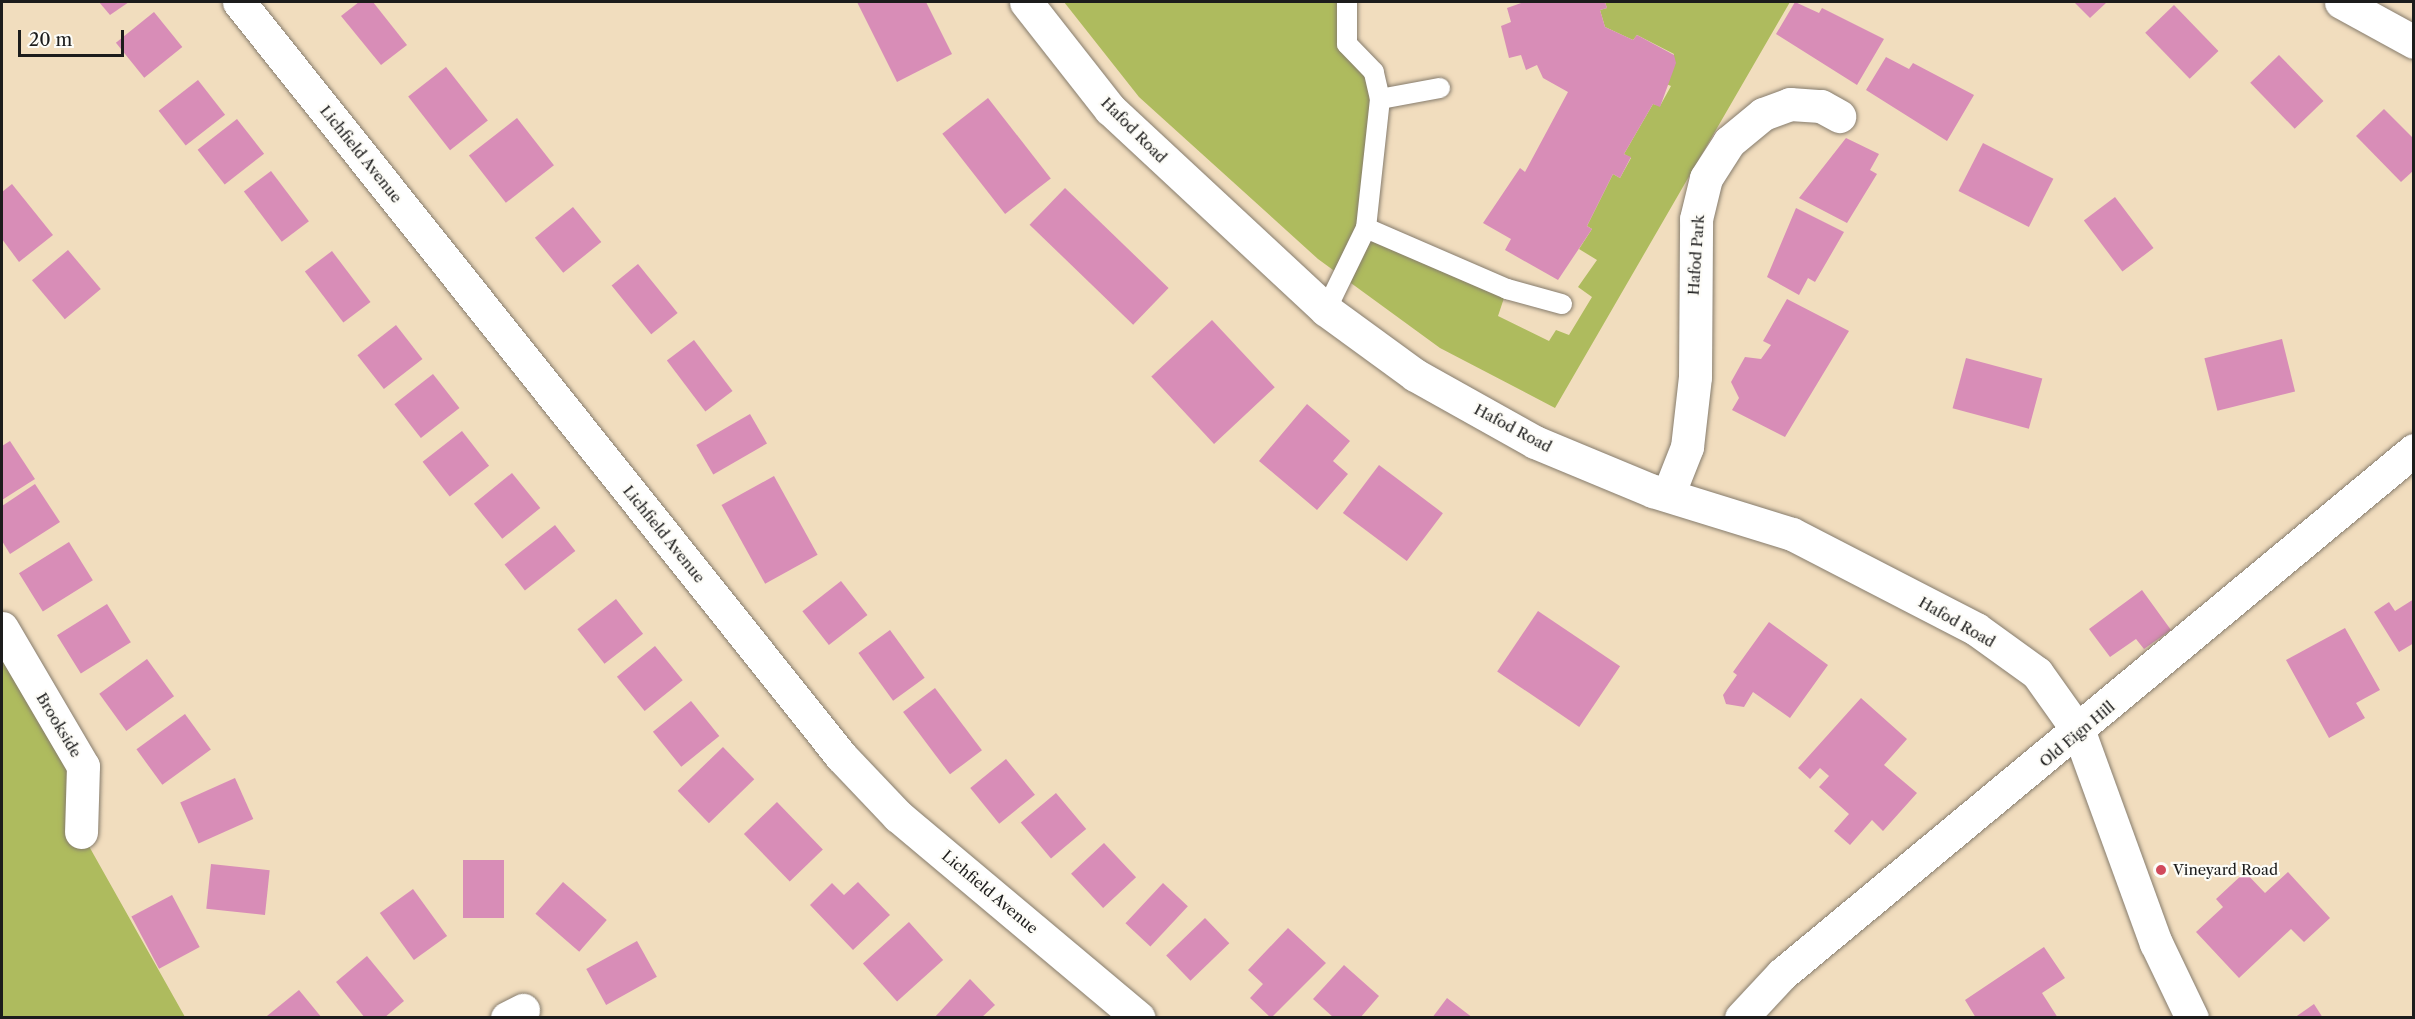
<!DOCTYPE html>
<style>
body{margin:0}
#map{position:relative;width:2415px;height:1019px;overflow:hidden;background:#f1ddbe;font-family:"Libre Caslon Text",serif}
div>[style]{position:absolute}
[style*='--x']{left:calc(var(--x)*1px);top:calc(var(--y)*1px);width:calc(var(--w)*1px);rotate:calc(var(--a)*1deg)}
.green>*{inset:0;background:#aebb5e}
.building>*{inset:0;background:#d88db7;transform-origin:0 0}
.roads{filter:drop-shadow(0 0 2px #867c6d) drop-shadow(0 0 2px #867c6d)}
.service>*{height:20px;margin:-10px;padding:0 10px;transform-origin:10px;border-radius:10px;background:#fff}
.minor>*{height:33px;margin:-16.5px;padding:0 16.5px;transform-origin:16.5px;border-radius:16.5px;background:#fff}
.tertiary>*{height:33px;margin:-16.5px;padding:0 16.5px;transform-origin:16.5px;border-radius:16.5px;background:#fff}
.dots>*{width:16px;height:16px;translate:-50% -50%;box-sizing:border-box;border:3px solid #fdfcf7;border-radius:50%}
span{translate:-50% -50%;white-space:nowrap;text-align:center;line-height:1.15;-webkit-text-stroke:4.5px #fdfcf7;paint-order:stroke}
.street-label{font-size:15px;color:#1c1c1c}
.poi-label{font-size:15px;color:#1c1c1c}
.left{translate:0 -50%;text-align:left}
.frame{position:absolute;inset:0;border:3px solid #1c1c1c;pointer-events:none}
.scale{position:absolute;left:18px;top:30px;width:106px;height:27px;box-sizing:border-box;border:3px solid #1c1c1c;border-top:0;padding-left:8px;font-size:18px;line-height:21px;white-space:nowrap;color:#1c1c1c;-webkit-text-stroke:4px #fdfcf7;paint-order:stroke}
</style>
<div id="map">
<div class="green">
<i style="clip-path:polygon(1064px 2px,1347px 2px,1347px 44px,1374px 72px,1366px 228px,1507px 289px,1498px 316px,1549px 341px,1556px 330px,1569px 335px,1592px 297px,1578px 287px,1597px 260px,1579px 249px,1592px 229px,1587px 226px,1613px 174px,1620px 178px,1631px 158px,1624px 154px,1653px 104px,1660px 106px,1671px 86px,1664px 83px,1674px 54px,1637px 35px,1633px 40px,1605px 27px,1600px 10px,1607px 8px,1605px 2px,1790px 2px,1555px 408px,1440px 348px,1318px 259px,1139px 97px)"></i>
<i style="clip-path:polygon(2px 628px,83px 766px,81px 832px,185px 1017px,2px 1017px)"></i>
</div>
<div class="building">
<i style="clip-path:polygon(99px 2px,129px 2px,110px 15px)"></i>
<i style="clip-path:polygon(359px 2px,373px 2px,407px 45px,381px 65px,341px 16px)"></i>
<i style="clip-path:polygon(857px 2px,926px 2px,952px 54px,897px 82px)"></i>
<i style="clip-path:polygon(1524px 2px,1605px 2px,1607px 8px,1600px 10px,1605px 27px,1633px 40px,1637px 35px,1674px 55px,1676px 63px,1660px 107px,1653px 104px,1624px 154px,1631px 157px,1620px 178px,1613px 174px,1587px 226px,1592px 229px,1558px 280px,1505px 250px,1511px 239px,1483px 223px,1520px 168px,1525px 172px,1568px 92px,1543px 78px,1537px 65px,1526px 70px,1521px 55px,1509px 58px,1501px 26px,1511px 22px,1507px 8px)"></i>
<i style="clip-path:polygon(1795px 2px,1819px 13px,1822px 8px,1884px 39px,1857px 85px,1776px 34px)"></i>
<i style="clip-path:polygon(2074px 2px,2107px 2px,2090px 18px)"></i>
<i style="left:2174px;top:5px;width:64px;height:40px;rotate:46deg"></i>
<i style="left:154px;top:12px;width:45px;height:49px;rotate:51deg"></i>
<i style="left:2279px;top:55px;width:64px;height:40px;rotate:46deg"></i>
<i style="clip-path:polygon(1886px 57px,1909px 69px,1913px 63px,1974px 95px,1947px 141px,1866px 90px)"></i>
<i style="left:446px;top:67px;width:68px;height:48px;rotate:52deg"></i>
<i style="left:198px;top:80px;width:44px;height:50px;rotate:52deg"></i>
<i style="left:988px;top:98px;width:102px;height:58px;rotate:52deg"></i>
<i style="clip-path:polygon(2384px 109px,2414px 139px,2414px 170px,2401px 182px,2356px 136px)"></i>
<i style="left:517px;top:118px;width:60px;height:61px;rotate:52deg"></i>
<i style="left:237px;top:119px;width:44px;height:50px;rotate:52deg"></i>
<i style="clip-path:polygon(1846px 138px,1879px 154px,1870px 170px,1877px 174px,1847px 223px,1799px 198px)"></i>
<i style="left:1983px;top:143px;width:79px;height:54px;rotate:27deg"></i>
<i style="left:271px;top:171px;width:63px;height:34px;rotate:53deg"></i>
<i style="clip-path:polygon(12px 184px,53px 235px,19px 262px,2px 239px,2px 192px)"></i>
<i style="left:1065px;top:188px;width:144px;height:51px;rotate:44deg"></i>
<i style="left:2115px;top:197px;width:64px;height:39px;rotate:53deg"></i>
<i style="left:573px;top:207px;width:45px;height:49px;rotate:51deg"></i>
<i style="clip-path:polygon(1796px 208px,1844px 232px,1815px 282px,1808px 278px,1799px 295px,1767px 277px)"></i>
<i style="left:68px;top:250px;width:51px;height:47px;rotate:50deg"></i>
<i style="left:332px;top:251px;width:64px;height:34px;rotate:53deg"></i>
<i style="left:638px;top:264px;width:63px;height:34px;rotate:51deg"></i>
<i style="clip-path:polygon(1787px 299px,1849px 331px,1785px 437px,1732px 410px,1739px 398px,1731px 382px,1745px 357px,1761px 359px,1771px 345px,1763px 341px)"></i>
<i style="left:1212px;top:320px;width:92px;height:83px;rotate:47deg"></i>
<i style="left:396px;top:325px;width:43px;height:49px;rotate:52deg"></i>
<i style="left:2282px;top:339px;width:54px;height:80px;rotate:76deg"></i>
<i style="left:694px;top:340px;width:64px;height:34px;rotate:53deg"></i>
<i style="left:1966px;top:358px;width:79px;height:52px;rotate:15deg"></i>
<i style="left:433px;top:374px;width:43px;height:49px;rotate:52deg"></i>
<i style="clip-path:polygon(1307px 404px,1350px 441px,1333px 461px,1348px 474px,1317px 510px,1259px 461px)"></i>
<i style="left:750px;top:414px;width:34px;height:62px;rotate:60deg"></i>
<i style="left:462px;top:431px;width:44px;height:50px;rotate:52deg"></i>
<i style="clip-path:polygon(10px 441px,35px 479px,2px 500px,2px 446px)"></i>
<i style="left:1379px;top:465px;width:80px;height:60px;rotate:37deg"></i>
<i style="left:512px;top:473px;width:45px;height:49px;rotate:51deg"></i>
<i style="left:774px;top:476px;width:90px;height:60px;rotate:61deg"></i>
<i style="clip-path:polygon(35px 484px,60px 522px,10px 554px,2px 541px,2px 506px)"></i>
<i style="left:555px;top:525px;width:33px;height:64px;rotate:52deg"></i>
<i style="left:69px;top:542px;width:45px;height:59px;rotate:58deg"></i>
<i style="left:841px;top:581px;width:43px;height:49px;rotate:52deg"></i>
<i style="clip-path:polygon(2142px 590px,2171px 630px,2144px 649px,2136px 639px,2110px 657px,2089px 629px)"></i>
<i style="left:616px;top:599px;width:44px;height:49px;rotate:52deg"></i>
<i style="clip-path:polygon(2414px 599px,2414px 643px,2399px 652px,2374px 612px,2389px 602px,2395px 611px)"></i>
<i style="left:107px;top:604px;width:45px;height:59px;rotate:58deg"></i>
<i style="left:1538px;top:611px;width:99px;height:73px;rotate:34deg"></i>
<i style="clip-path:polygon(1769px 622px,1828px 665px,1790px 718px,1753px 692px,1744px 707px,1726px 704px,1723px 695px,1737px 675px,1733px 672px)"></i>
<i style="clip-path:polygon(2345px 628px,2380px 690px,2356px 703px,2365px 718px,2329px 738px,2286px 660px)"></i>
<i style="left:890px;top:630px;width:59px;height:39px;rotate:54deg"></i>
<i style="left:655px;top:646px;width:44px;height:49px;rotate:51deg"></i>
<i style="left:147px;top:659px;width:46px;height:59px;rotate:54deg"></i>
<i style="left:935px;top:688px;width:78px;height:40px;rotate:53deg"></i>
<i style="clip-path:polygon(1861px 698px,1907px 739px,1884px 765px,1917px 793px,1883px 831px,1872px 820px,1850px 845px,1834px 831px,1849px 814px,1819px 787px,1829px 776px,1820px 768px,1810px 779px,1798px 768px)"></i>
<i style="left:691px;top:701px;width:45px;height:49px;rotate:51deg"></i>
<i style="left:185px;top:714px;width:44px;height:60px;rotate:54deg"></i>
<i style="left:723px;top:747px;width:45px;height:63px;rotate:46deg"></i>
<i style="left:1006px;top:759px;width:46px;height:46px;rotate:51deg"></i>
<i style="left:235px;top:778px;width:45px;height:60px;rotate:66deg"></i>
<i style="left:1056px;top:793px;width:47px;height:46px;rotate:50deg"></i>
<i style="left:777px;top:802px;width:66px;height:46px;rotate:46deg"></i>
<i style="left:1104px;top:843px;width:47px;height:45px;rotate:47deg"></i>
<i style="left:463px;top:860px;width:41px;height:58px"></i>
<i style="left:211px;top:864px;width:59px;height:45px;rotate:6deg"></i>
<i style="clip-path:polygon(2245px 872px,2265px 893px,2288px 872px,2330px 918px,2304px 942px,2291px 929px,2239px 978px,2196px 932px,2223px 907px,2216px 899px)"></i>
<i style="left:563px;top:882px;width:58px;height:42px;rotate:41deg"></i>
<i style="clip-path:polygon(858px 882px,890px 915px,853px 950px,810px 905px,832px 883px,844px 895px)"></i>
<i style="left:1163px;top:883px;width:34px;height:55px;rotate:43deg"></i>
<i style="left:413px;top:889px;width:58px;height:41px;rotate:54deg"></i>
<i style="left:172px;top:895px;width:59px;height:46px;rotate:62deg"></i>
<i style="left:1205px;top:918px;width:35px;height:54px;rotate:46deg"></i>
<i style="left:909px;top:922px;width:51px;height:62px;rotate:48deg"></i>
<i style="clip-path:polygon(1288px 928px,1326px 963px,1271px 1018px,1250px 998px,1263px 984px,1248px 970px)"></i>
<i style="left:637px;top:941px;width:41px;height:58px;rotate:61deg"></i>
<i style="clip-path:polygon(2044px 947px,2065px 978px,2042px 993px,2058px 1018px,1976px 1018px,1965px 1000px)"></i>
<i style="clip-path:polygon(367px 956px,404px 1001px,384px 1018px,365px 1018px,336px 982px)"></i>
<i style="clip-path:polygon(1344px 965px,1379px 996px,1360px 1018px,1334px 1018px,1313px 999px)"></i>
<i style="clip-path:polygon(970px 979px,995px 1005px,981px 1018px,934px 1018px)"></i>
<i style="clip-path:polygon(299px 990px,322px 1018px,269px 1018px,267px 1016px)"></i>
<i style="clip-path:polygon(1447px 998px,1473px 1018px,1432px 1018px)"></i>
<i style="clip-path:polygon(2314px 1004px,2323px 1018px,2294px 1018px)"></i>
</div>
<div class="roads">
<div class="service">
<i style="--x:1380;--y:99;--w:61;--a:-10.4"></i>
<i style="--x:1366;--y:228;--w:154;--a:23.4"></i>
<i style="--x:1507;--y:289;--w:57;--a:15.3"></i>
<i style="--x:1326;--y:310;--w:91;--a:-64"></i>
<i style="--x:1366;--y:228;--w:130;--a:-83.8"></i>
<i style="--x:1380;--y:99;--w:28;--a:-103"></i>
<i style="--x:1374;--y:72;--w:39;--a:-134"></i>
<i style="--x:1347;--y:44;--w:42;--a:-90"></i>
</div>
<div class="minor">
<i style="--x:239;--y:2;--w:965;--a:51.4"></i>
<i style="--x:841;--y:756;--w:83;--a:46.5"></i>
<i style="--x:898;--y:816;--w:314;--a:40"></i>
<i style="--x:2341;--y:2;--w:83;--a:28.7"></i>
<i style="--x:1668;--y:495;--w:52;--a:-68.4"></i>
<i style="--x:1687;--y:447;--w:70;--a:-83.5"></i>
<i style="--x:1695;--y:377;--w:158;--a:-89.6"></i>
<i style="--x:1696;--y:219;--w:42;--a:-76.3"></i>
<i style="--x:1706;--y:178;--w:43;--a:-57.4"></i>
<i style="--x:1729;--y:142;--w:44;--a:-39.5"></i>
<i style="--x:1763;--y:114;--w:29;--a:-20"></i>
<i style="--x:1790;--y:104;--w:31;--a:4"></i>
<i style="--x:1821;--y:106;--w:21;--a:29"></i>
<i style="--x:2;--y:628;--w:160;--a:59.6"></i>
<i style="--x:83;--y:766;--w:66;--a:91.7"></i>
<i style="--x:507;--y:1018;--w:18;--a:-27"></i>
<i style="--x:1741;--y:1018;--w:60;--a:-47"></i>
<i style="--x:1782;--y:974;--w:821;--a:-39.66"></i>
</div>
<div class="tertiary">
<i style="--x:1026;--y:2;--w:136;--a:51.9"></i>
<i style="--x:1110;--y:109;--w:295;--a:42.9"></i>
<i style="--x:1326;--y:310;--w:110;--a:36.1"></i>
<i style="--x:1415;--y:375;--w:137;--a:29.2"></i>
<i style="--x:1535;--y:442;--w:128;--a:22.6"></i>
<i style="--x:1653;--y:491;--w:145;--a:17.2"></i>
<i style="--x:1792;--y:534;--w:207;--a:27.3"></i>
<i style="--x:1976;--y:629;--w:75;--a:35.8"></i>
<i style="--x:2037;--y:673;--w:72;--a:54.6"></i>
<i style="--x:2079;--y:732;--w:225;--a:70"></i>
<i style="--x:2156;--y:943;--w:83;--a:64.4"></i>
</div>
</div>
<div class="dots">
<i style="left:2161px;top:870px;background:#d1495b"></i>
</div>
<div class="street-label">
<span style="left:1134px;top:130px;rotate:45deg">Hafod Road</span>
<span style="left:361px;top:154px;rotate:51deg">Lichfield Avenue</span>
<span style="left:1696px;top:255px;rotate:-86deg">Hafod Park</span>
<span style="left:1513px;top:428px;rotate:28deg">Hafod Road</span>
<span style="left:664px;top:534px;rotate:51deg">Lichfield Avenue</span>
<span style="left:1957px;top:622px;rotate:30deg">Hafod Road</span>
<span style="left:59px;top:725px;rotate:59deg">Brookside</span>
<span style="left:2077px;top:734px;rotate:-40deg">Old Eign Hill</span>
<span style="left:990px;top:892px;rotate:40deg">Lichfield Avenue</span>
</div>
<div class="poi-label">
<span class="left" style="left:2173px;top:870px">Vineyard Road</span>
</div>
<div class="frame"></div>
<div class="scale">20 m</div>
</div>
